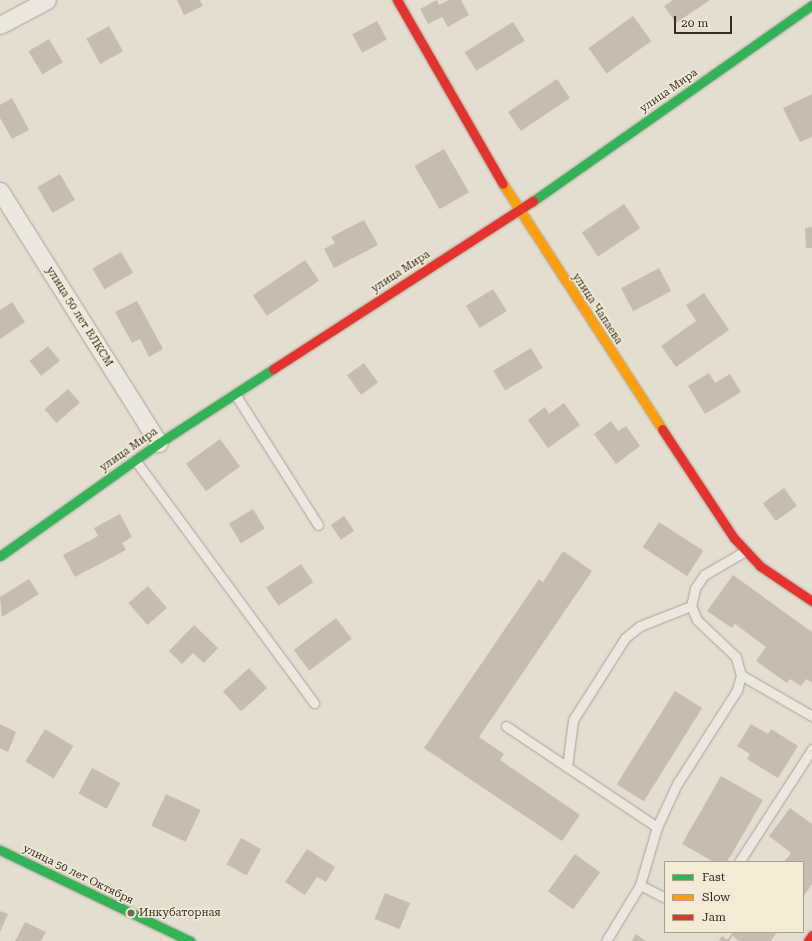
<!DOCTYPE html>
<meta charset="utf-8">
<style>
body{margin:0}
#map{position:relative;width:812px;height:941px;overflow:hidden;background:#e3decf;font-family:"Roboto Serif",serif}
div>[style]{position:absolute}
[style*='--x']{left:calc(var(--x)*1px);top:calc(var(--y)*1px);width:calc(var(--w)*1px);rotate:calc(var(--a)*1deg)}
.building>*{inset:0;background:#c6bdb0;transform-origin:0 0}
.roads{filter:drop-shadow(0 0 1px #a8a398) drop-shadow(0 0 1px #a8a398)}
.lane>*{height:9px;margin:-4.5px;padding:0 4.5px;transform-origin:4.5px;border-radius:4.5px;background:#ece8e0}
.street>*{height:17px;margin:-8.5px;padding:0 8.5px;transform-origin:8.5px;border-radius:8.5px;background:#ece8e0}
.fast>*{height:9px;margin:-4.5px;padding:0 4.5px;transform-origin:4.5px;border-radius:4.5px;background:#30b455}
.slow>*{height:9px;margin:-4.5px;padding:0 4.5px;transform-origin:4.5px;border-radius:4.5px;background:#ff9f0a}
.jam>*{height:9px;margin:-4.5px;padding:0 4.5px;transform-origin:4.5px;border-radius:4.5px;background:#e5322d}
.dots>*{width:11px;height:11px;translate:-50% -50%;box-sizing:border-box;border:2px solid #f3ebd6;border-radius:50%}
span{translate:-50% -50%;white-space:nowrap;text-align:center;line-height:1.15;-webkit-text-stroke:3px #f3ebd6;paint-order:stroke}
.street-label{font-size:11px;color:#362c20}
.poi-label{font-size:11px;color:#362c20}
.left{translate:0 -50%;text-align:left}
.legend{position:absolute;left:664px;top:861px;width:140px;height:72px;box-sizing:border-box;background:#f3ebd6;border:1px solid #a79f8d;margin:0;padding:5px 7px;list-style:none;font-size:12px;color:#362c20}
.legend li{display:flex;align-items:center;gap:8px;height:20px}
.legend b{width:20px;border:1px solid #a79f8d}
.scale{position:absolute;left:674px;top:16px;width:58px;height:18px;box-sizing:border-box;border:2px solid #362c20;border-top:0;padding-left:5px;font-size:12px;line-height:14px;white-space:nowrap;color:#362c20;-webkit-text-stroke:3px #f3ebd6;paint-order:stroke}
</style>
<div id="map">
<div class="building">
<i style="clip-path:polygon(177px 0,200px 0,203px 6px,184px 15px)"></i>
<i style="clip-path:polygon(437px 0,439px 5px,449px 0,461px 0,469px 15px,448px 27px,442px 17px,428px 24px,420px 9px)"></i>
<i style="clip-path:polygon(673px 0,710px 0,676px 23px,664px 6px)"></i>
<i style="left:633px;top:16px;width:31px;height:55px;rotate:54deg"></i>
<i style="left:377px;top:21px;width:21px;height:28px;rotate:62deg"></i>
<i style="left:513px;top:22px;width:22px;height:57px;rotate:58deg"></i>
<i style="left:109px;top:26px;width:29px;height:26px;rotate:61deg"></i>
<i style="left:49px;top:39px;width:27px;height:24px;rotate:59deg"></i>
<i style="left:557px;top:79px;width:23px;height:59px;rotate:56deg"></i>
<i style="clip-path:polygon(812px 94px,812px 137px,800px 142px,783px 108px)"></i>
<i style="clip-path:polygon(12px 98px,29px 130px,12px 139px,0 118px,0 105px)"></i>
<i style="left:444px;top:149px;width:50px;height:34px;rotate:60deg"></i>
<i style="left:60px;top:174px;width:30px;height:26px;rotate:60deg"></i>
<i style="left:624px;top:204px;width:29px;height:51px;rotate:56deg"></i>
<i style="clip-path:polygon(364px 220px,378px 245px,334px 268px,324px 249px,335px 243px,331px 237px)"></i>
<i style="clip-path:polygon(812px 227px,812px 248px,806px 248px,805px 228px)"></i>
<i style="left:121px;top:252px;width:24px;height:33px;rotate:60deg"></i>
<i style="left:305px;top:260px;width:25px;height:63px;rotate:56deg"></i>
<i style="left:659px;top:268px;width:26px;height:43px;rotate:62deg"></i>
<i style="left:493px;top:289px;width:26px;height:32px;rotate:58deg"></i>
<i style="clip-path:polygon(704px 293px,729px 330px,676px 367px,661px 346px,696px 321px,686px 305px)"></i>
<i style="clip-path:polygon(137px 301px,163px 349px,149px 357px,140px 339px,132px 343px,115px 312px)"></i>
<i style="clip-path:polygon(12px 302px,25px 322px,0 339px,0 310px)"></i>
<i style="left:48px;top:346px;width:19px;height:24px;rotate:51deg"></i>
<i style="left:531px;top:348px;width:23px;height:44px;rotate:59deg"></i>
<i style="left:364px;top:363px;width:24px;height:21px;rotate:54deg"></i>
<i style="clip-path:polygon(709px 373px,715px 383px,730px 374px,741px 392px,705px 414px,688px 386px)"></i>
<i style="left:68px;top:389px;width:18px;height:31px;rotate:49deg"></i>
<i style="clip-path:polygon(564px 403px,580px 425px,548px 448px,528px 420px,545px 407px,549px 414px)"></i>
<i style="clip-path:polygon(611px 421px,618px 431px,626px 426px,640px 446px,616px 464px,594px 434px)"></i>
<i style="left:220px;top:439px;width:34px;height:42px;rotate:54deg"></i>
<i style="left:784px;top:488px;width:22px;height:26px;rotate:54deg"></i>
<i style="left:253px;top:509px;width:23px;height:28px;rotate:59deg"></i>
<i style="clip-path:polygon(120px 514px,132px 537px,122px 543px,126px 550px,75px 577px,63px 555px,98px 536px,94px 528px)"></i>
<i style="left:344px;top:516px;width:18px;height:16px;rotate:56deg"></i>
<i style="left:659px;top:522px;width:53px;height:30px;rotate:33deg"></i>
<i style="clip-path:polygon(563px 551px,592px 571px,479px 737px,504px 754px,500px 760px,580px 815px,562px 841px,424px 748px,539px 579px,543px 582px)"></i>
<i style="left:301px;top:564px;width:22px;height:42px;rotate:56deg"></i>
<i style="clip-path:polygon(733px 575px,812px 632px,812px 683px,806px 679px,801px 686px,790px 679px,787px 683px,756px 661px,766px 647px,735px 624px,732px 628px,707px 611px)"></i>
<i style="clip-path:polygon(29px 579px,39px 594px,2px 617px,0 597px)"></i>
<i style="left:148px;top:586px;width:29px;height:26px;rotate:49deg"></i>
<i style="left:336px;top:618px;width:26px;height:53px;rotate:53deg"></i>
<i style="clip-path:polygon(194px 625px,218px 648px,204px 663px,193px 653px,182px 664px,169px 651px)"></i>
<i style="left:249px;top:668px;width:27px;height:35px;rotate:48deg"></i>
<i style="left:675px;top:691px;width:32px;height:110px;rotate:32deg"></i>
<i style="clip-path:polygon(0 724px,16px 732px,8px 752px,0 748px)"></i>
<i style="clip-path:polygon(751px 724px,768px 734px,771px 729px,798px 746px,778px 778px,747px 759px,750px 754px,737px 746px)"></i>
<i style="left:45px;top:729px;width:33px;height:38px;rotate:31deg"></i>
<i style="left:92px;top:768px;width:32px;height:29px;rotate:28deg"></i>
<i style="clip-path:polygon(721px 776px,763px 800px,727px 862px,714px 862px,682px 844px)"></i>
<i style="left:166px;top:794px;width:38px;height:35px;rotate:25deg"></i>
<i style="clip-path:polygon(790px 808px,812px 824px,812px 884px,803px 897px,803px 862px,784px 862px,791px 853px,769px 836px)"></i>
<i style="left:241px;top:838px;width:23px;height:30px;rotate:29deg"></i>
<i style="clip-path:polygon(307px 849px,335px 867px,326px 882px,317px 877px,305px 895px,285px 882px)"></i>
<i style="left:575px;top:854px;width:31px;height:46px;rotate:36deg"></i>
<i style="left:385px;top:893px;width:27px;height:28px;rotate:22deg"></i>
<i style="clip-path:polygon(0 911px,8px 914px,0 932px)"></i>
<i style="clip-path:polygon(25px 922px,46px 932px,41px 941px,15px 941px)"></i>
<i style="clip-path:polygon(733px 932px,777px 932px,771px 941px,739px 941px,733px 936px,729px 941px,718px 941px,722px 936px,727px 940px)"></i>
<i style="clip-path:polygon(636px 934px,646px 941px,632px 941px)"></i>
</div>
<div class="roads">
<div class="lane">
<i style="--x:235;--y:394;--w:155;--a:57.6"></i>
<i style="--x:135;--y:460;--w:302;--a:53.6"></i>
<i style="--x:741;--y:675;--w:82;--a:30"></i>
<i style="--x:506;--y:726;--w:182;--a:33.8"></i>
<i style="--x:567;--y:767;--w:47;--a:-82.7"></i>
<i style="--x:573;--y:720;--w:97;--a:-57.6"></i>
<i style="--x:625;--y:638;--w:19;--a:-39"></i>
<i style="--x:640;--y:626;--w:55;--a:-21.4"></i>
<i style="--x:739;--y:862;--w:135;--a:-57.1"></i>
<i style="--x:640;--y:885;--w:28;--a:27"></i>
<i style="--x:606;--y:941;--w:66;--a:-58.7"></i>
<i style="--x:640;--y:885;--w:60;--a:-73.7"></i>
<i style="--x:657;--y:827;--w:47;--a:-65.1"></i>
<i style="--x:677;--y:784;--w:112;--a:-57.4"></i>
<i style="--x:737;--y:690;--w:16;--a:-75"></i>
<i style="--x:741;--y:675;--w:19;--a:-106"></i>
<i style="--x:736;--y:657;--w:54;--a:-136.5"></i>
<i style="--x:697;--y:620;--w:15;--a:-113"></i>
<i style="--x:691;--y:606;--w:18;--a:-77"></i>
<i style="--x:695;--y:588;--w:16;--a:-55"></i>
<i style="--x:704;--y:575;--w:48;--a:-30.3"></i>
</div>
<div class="street">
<i style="--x:0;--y:25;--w:53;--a:-28"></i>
<i style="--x:0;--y:191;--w:298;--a:57.8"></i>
</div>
<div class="fast">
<i style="--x:533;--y:201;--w:341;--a:-35.1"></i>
<i style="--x:0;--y:556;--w:195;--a:-35.4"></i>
<i style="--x:159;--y:443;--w:136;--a:-33"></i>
<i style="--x:0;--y:850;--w:211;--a:25.6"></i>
</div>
<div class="slow">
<i style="--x:503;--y:184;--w:292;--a:57"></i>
</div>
<div class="jam">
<i style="--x:397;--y:0;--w:212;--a:60.1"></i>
<i style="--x:273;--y:369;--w:310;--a:-32.9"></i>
<i style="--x:662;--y:429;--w:131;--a:56.6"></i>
<i style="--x:734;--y:538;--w:38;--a:47"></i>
<i style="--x:760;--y:566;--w:63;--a:33.9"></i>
<i style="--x:808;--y:941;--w:7;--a:-56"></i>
</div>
</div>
<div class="dots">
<i style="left:131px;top:913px;background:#736a5d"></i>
</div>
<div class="street-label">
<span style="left:669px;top:91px;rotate:-35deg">улица Мира</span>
<span style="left:401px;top:272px;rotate:-33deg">улица Мира</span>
<span style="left:597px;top:309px;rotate:57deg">улица Чапаева</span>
<span style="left:79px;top:317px;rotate:58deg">улица 50 лет ВЛКСМ</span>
<span style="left:129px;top:450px;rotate:-35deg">улица Мира</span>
<span style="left:78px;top:875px;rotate:26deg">улица 50 лет Октября</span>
</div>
<div class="poi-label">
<span class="left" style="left:139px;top:913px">Инкубаторная</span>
</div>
<ul class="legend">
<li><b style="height:5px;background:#30b455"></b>Fast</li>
<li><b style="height:5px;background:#ff9f0a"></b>Slow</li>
<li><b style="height:5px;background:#e5322d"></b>Jam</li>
</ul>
<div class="scale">20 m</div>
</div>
